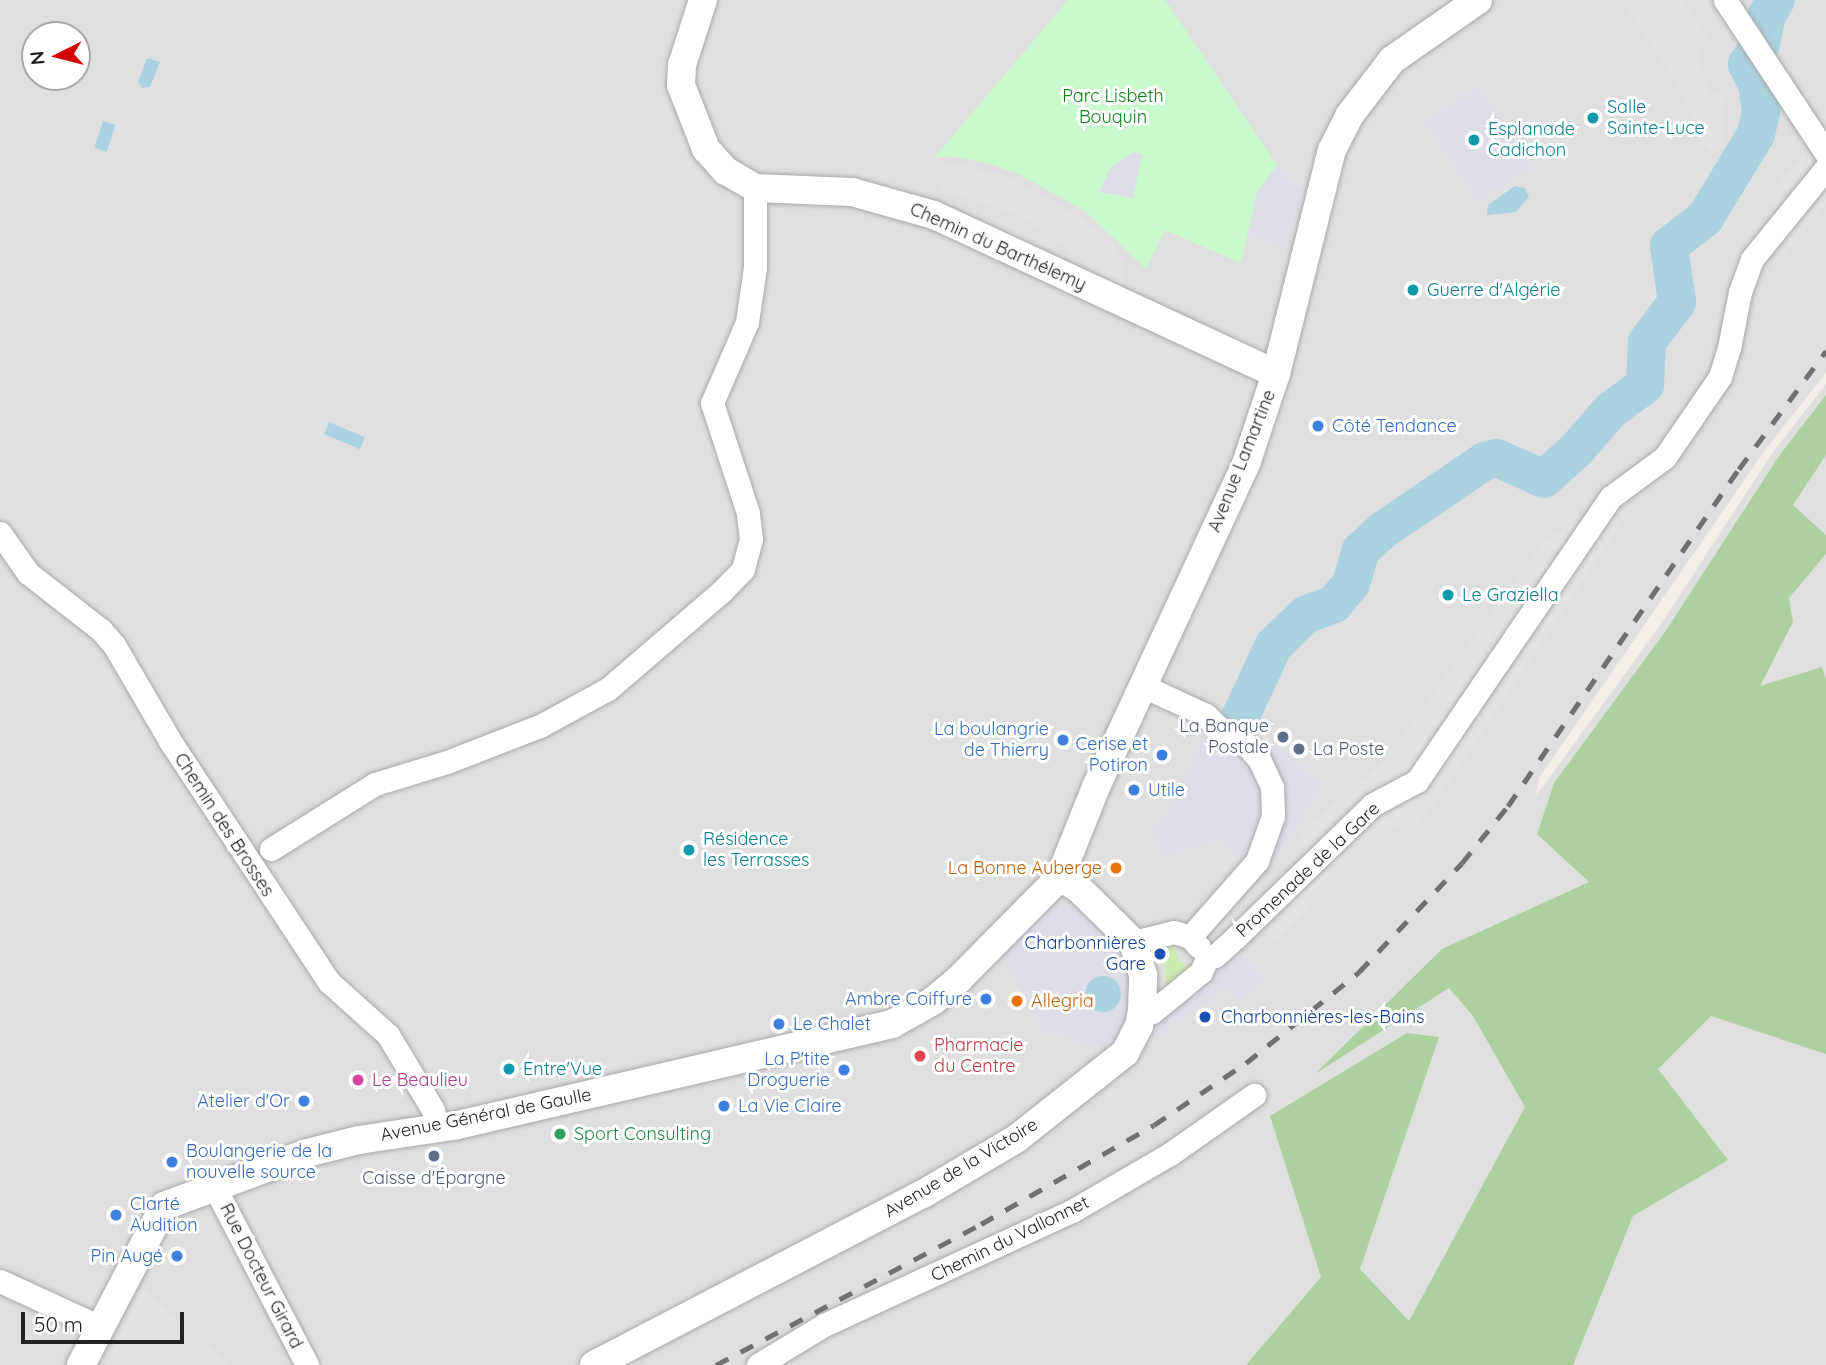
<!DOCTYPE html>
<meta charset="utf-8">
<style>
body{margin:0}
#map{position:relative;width:1826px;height:1365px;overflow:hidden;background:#f2efe9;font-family:Quicksand,sans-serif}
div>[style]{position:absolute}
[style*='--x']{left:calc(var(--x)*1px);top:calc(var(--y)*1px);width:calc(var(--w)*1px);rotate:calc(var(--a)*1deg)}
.residential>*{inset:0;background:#e0dfdf}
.grass>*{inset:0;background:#cdebb0}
.forest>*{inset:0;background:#add19e}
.park>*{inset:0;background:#c8facc}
.parking>*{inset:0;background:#e2e2e2}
.plaza>*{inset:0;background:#dddde8;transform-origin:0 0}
.water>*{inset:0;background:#aad3df;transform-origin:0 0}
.round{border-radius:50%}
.river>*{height:38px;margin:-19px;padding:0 19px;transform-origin:19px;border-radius:19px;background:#aad3df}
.roads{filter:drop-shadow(0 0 2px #a9a9a9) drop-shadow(0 0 2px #a9a9a9)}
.minor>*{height:23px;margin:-11.5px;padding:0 11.5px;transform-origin:11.5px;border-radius:11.5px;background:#fff}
.tertiary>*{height:28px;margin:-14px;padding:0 14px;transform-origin:14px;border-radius:14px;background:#fff}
.rail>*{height:5px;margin-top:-2.5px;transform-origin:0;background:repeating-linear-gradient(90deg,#707070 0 14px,transparent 0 28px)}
.dots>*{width:19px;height:19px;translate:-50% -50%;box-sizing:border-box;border:4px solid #fff;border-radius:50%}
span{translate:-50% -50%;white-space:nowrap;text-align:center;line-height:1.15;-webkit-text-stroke:6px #fff;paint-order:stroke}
.park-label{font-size:18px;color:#0c8416}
.culture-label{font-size:18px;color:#0d838f}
.left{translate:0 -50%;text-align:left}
.street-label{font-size:18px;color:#222}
.shop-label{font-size:18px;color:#366cbe}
.right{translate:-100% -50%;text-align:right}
.service-label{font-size:18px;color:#4e5e75}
.food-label{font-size:18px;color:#c56008}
.transit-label{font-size:18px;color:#164399}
.health-label{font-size:18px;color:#be3a42}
.hotel-label{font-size:18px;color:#b23c85}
.leisure-label{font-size:18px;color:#27864d}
.north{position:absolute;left:21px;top:21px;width:70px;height:70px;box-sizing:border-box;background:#fff;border:2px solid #a7a7a7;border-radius:50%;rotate:264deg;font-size:19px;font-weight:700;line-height:28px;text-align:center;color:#222}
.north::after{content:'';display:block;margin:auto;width:24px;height:32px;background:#d40000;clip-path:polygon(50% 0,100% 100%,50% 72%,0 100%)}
.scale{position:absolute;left:21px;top:1312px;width:163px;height:32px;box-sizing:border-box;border:4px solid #222;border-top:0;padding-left:9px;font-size:21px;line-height:24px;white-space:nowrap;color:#222;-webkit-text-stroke:5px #fff;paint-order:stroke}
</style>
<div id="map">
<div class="residential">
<i style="clip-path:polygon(evenodd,0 0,1826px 0,1826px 373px,1765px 450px,1539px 778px,1536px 796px,1659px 627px,1773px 452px,1826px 384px,1826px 1365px,0 1365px,0 0,35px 35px,77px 35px,77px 77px,35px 77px,35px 35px)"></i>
</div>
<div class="grass">
<i style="clip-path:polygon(1173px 941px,1178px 959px,1189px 969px,1166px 988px,1163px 942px)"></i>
</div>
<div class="forest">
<i style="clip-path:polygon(1826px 395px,1826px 455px,1793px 505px,1826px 535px,1826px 554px,1789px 598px,1793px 622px,1760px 686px,1822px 667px,1826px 679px,1826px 1054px,1711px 1016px,1658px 1069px,1728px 1160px,1633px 1216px,1573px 1365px,1246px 1365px,1321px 1277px,1270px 1116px,1407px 1033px,1439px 1037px,1360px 1269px,1409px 1321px,1525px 1107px,1473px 1016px,1449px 988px,1315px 1074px,1442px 949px,1589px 882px,1537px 834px,1554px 783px,1665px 632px,1779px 456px)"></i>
</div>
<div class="park">
<i style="clip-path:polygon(1068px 0,1165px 0,1277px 165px,1257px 193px,1241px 263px,1165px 230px,1146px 269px,1085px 211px,1019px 174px,987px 163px,950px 156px,934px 158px)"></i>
</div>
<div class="parking">
<i style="clip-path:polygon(1620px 0,1683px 0,1709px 38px,1698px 53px,1709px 94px,1725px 94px,1723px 145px,1714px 155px,1701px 143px,1679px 86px)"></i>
<i style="clip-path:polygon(1803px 156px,1826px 174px,1826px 204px,1780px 260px,1768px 250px,1784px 217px,1764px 200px)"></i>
<i style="clip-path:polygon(946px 162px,1008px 177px,1081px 217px,1115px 245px,1124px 265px,1123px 292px,1094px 278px,1089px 264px,1018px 215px,941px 191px)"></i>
<i style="clip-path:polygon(1603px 508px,1622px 524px,1429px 811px,1410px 834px,1394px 827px,1274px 943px,1260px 926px,1305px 868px,1302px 830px,1383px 762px,1545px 540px)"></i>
<i style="clip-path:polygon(142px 1287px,229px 1365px,106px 1365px)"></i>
</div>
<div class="plaza">
<i style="left:1478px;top:86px;width:97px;height:65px;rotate:56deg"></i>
<i style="clip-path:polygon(1134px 152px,1142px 154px,1133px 198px,1099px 192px,1111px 167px)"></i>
<i style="clip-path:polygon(1277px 165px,1302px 190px,1286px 248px,1249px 235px,1257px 193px)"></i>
<i style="clip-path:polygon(1219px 728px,1252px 735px,1275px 745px,1323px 785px,1280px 851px,1252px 875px,1222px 839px,1162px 857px,1153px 827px,1168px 812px,1205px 733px)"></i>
<i style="clip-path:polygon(1061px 905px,1077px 907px,1092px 915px,1118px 944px,1128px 964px,1132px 987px,1130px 1007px,1125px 1030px,1113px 1048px,1074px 1043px,1073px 1038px,1039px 1031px,1031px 1001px,1027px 1001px,998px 949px,1044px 907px)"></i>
<i style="clip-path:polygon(1233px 946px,1265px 979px,1239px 1002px,1227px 988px,1219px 992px,1146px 1044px,1151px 1019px)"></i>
</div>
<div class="water">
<i style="clip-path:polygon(147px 58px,160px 62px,150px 87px,142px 88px,138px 82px)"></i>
<i style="left:103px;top:121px;width:13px;height:28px;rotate:18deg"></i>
<i style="clip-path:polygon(1515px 186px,1525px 188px,1529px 197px,1516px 212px,1487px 215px,1488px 205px)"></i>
<i style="left:329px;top:422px;width:39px;height:13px;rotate:23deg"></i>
<i class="round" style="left:1085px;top:976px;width:36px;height:36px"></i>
</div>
<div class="river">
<i style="--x:1234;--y:731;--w:95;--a:-65.1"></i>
<i style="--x:1274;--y:645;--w:43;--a:-44.1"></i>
<i style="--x:1305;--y:615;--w:31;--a:-21"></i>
<i style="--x:1334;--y:604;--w:26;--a:-50"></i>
<i style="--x:1351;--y:584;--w:35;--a:-74"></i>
<i style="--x:1361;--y:550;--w:30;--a:-42"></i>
<i style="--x:1383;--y:530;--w:123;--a:-34.1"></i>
<i style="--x:1485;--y:461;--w:12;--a:-14"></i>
<i style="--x:1497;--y:458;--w:51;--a:24.1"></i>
<i style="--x:1544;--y:479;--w:45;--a:-42.3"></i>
<i style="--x:1577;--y:449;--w:52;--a:-48.9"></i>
<i style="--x:1611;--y:410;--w:42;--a:-36.3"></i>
<i style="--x:1645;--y:385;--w:43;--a:-87.3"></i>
<i style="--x:1647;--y:342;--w:50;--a:-53.1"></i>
<i style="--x:1677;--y:302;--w:57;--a:-98.1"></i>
<i style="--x:1669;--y:246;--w:46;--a:-37.9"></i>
<i style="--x:1705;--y:218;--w:98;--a:-58.7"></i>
<i style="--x:1756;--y:134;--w:23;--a:-77"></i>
<i style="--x:1761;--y:112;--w:28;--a:-98"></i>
<i style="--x:1757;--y:84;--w:22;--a:-117"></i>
<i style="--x:1747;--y:64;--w:25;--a:-56"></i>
<i style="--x:1761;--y:43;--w:29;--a:-78"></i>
<i style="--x:1767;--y:15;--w:17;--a:-59"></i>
</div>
<div class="roads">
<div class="minor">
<i style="--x:1725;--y:0;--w:183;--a:56.6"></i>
<i style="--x:0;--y:533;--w:49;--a:55"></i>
<i style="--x:28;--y:573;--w:93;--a:38"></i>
<i style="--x:101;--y:630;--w:20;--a:49"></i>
<i style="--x:114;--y:645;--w:111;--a:59.7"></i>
<i style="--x:170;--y:741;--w:289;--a:56.6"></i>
<i style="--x:329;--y:982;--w:79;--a:41.9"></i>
<i style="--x:388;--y:1035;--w:87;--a:59"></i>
<i style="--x:433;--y:1110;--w:17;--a:77"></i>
<i style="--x:1143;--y:686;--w:69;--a:24.7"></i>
<i style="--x:1206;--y:715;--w:18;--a:45"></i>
<i style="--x:1219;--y:728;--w:29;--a:29"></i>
<i style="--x:1244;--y:742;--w:23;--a:49"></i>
<i style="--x:1259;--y:759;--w:31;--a:65"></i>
<i style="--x:1272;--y:787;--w:29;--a:88"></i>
<i style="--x:1273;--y:816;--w:48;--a:109.6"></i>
<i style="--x:1257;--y:861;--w:101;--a:131.4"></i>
<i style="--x:271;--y:849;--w:123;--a:-32"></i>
<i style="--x:375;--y:784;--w:75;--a:-17"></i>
<i style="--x:447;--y:762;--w:100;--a:-21.2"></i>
<i style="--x:540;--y:726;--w:77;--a:-28.6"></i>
<i style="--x:608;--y:689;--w:150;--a:-40.7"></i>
<i style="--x:722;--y:591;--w:30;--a:-46"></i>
<i style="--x:743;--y:569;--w:31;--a:-75"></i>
<i style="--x:751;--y:539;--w:26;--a:-97"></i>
<i style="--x:748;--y:513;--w:116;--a:-108.1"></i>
<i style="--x:712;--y:403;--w:88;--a:-66.6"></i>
<i style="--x:747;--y:322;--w:56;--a:-81.7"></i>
<i style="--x:755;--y:267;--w:79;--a:-90"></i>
<i style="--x:1133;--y:942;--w:42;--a:-13.7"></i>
<i style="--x:1174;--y:932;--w:17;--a:17"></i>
<i style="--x:1190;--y:937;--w:13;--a:48"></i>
<i style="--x:1207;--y:958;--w:8;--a:-14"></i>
<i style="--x:1215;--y:956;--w:28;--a:-42"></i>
<i style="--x:1236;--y:937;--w:190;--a:-44.1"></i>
<i style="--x:1372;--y:805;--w:51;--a:-28.1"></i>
<i style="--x:1417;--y:781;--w:344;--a:-55.7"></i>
<i style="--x:1611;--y:497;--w:67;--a:-36.5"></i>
<i style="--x:1665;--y:457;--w:97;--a:-55.5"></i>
<i style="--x:1720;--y:377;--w:30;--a:-73"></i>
<i style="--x:1729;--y:348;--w:57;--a:-78.9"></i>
<i style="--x:1740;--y:292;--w:35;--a:-70"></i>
<i style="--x:1752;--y:259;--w:117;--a:-50.9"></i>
<i style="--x:1142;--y:1011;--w:10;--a:6"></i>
<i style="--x:1152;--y:1012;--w:33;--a:-39"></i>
<i style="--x:1178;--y:991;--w:30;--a:-40"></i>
<i style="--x:1201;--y:972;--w:15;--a:-67"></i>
<i style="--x:214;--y:1186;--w:202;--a:62.5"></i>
<i style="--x:0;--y:1281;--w:110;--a:24.7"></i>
<i style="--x:758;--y:1365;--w:77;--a:-31.2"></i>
<i style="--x:824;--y:1325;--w:273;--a:-24.7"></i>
<i style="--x:1072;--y:1211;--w:113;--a:-30.2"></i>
<i style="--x:1170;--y:1154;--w:103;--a:-35.1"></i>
</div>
<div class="tertiary">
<i style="--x:703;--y:0;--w:68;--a:107.9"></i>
<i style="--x:682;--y:65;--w:20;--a:93"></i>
<i style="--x:681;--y:85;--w:69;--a:68.7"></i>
<i style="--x:706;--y:149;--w:30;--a:48"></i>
<i style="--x:726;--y:171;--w:34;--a:30"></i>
<i style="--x:755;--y:188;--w:97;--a:2.4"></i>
<i style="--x:852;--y:192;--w:85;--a:15.7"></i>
<i style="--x:934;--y:215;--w:377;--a:24.9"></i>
<i style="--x:81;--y:1365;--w:179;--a:-62.4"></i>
<i style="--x:164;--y:1206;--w:153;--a:-20.3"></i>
<i style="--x:307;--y:1153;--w:54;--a:-14"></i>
<i style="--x:359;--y:1140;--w:100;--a:-8.6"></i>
<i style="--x:458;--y:1125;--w:446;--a:-13.1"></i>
<i style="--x:892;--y:1024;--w:47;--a:-29.3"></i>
<i style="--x:933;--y:1001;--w:35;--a:-40"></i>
<i style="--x:960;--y:978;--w:142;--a:-45.3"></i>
<i style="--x:1060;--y:877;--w:97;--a:-68.2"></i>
<i style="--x:1096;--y:787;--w:359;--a:-65.1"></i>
<i style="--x:1247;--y:461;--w:92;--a:-71.6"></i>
<i style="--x:1276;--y:374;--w:231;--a:-76"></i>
<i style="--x:1332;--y:150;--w:38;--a:-63"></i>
<i style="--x:1349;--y:116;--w:71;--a:-52.5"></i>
<i style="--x:1392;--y:60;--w:105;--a:-34.9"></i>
<i style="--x:594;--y:1365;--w:371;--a:-27.5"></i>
<i style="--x:923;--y:1194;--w:108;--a:-30.6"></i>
<i style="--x:1016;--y:1139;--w:139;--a:-38.3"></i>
<i style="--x:1125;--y:1053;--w:30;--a:-63"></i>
<i style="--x:1139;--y:1026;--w:15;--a:-79"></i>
<i style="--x:1142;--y:1011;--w:36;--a:-88"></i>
<i style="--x:1143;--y:975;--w:34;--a:-107"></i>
<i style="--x:1133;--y:942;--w:77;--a:-135.5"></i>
<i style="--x:1078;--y:888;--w:21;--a:-149"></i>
</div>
</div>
<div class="rail">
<i style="--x:716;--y:1365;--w:300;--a:-28"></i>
<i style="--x:981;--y:1224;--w:199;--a:-29.8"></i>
<i style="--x:1154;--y:1125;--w:111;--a:-34"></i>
<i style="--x:1246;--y:1063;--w:145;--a:-38.8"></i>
<i style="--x:1359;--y:972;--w:150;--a:-46.6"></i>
<i style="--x:1462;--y:863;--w:73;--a:-51.1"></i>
<i style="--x:1508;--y:806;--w:409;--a:-55.6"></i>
<i style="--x:1739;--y:469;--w:147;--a:-53.6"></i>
</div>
<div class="dots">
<i style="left:1593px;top:118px;background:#0f9aa8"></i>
<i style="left:1474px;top:140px;background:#0f9aa8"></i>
<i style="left:1413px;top:290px;background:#0f9aa8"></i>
<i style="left:1318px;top:426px;background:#3f7fe0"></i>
<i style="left:1448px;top:595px;background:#0f9aa8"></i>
<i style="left:1283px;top:737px;background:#5c6f8a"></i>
<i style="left:1063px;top:740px;background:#3f7fe0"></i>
<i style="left:1299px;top:749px;background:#5c6f8a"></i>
<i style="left:1162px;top:755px;background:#3f7fe0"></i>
<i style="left:1134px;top:790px;background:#3f7fe0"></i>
<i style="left:689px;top:850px;background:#0f9aa8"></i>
<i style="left:1116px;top:868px;background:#e8710a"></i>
<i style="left:1160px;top:954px;background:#1a4fb4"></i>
<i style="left:986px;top:999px;background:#3f7fe0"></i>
<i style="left:1017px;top:1001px;background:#e8710a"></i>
<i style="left:1205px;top:1017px;background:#1a4fb4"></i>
<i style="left:779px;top:1024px;background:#3f7fe0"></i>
<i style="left:920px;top:1056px;background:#e0444e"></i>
<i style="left:509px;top:1069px;background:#0f9aa8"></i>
<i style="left:844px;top:1070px;background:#3f7fe0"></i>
<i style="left:358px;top:1080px;background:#d1479c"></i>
<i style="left:304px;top:1101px;background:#3f7fe0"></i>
<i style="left:724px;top:1106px;background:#3f7fe0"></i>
<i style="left:560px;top:1134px;background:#2e9e5b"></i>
<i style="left:434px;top:1156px;background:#5c6f8a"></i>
<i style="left:172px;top:1162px;background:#3f7fe0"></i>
<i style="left:116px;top:1215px;background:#3f7fe0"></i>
<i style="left:177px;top:1256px;background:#3f7fe0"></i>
</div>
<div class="park-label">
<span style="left:1113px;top:107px">Parc Lisbeth<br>Bouquin</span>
</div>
<div class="culture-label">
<span class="left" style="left:1607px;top:118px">Salle<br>Sainte-Luce</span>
<span class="left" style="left:1488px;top:140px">Esplanade<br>Cadichon</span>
<span class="left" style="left:1427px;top:290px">Guerre d'Algérie</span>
<span class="left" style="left:1462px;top:595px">Le Graziella</span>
<span class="left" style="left:703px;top:850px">Résidence<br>les Terrasses</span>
<span class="left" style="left:523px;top:1069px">Entre'Vue</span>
</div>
<div class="street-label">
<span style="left:998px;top:247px;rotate:24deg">Chemin du Barthélemy</span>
<span style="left:1242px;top:461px;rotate:-68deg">Avenue Lamartine</span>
<span style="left:224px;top:825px;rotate:57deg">Chemin des Brosses</span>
<span style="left:1308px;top:870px;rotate:-43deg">Promenade de la Gare</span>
<span style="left:486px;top:1115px;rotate:-11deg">Avenue Général de Gaulle</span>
<span style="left:961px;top:1168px;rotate:-31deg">Avenue de la Victoire</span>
<span style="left:1010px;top:1239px;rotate:-26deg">Chemin du Vallonnet</span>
<span style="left:261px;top:1276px;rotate:63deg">Rue Docteur Girard</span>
</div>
<div class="shop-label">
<span class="left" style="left:1332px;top:426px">Côté Tendance</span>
<span class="right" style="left:1049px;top:740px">La boulangrie<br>de Thierry</span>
<span class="right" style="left:1148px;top:755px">Cerise et<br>Potiron</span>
<span class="left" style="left:1148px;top:790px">Utile</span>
<span class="right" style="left:972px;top:999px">Ambre Coiffure</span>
<span class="left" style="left:793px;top:1024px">Le Chalet</span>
<span class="right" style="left:830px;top:1070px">La P'tite<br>Droguerie</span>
<span class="right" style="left:290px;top:1101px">Atelier d'Or</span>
<span class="left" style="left:738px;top:1106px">La Vie Claire</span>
<span class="left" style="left:186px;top:1162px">Boulangerie de la<br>nouvelle source</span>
<span class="left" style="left:130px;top:1215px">Clarté<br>Audition</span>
<span class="right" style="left:163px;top:1256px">Pin Augé</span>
</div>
<div class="service-label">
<span class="right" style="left:1269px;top:737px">La Banque<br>Postale</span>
<span class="left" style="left:1313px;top:749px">La Poste</span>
<span style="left:434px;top:1178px">Caisse d'Épargne</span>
</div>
<div class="food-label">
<span class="right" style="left:1102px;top:868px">La Bonne Auberge</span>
<span class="left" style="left:1031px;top:1001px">Allegria</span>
</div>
<div class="transit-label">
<span class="right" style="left:1146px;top:954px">Charbonnières<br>Gare</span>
<span class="left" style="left:1221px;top:1017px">Charbonnières-les-Bains</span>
</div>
<div class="health-label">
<span class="left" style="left:934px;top:1056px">Pharmacie<br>du Centre</span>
</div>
<div class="hotel-label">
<span class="left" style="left:372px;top:1080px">Le Beaulieu</span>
</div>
<div class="leisure-label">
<span class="left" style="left:574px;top:1134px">Sport Consulting</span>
</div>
<div class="north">N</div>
<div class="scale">50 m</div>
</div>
